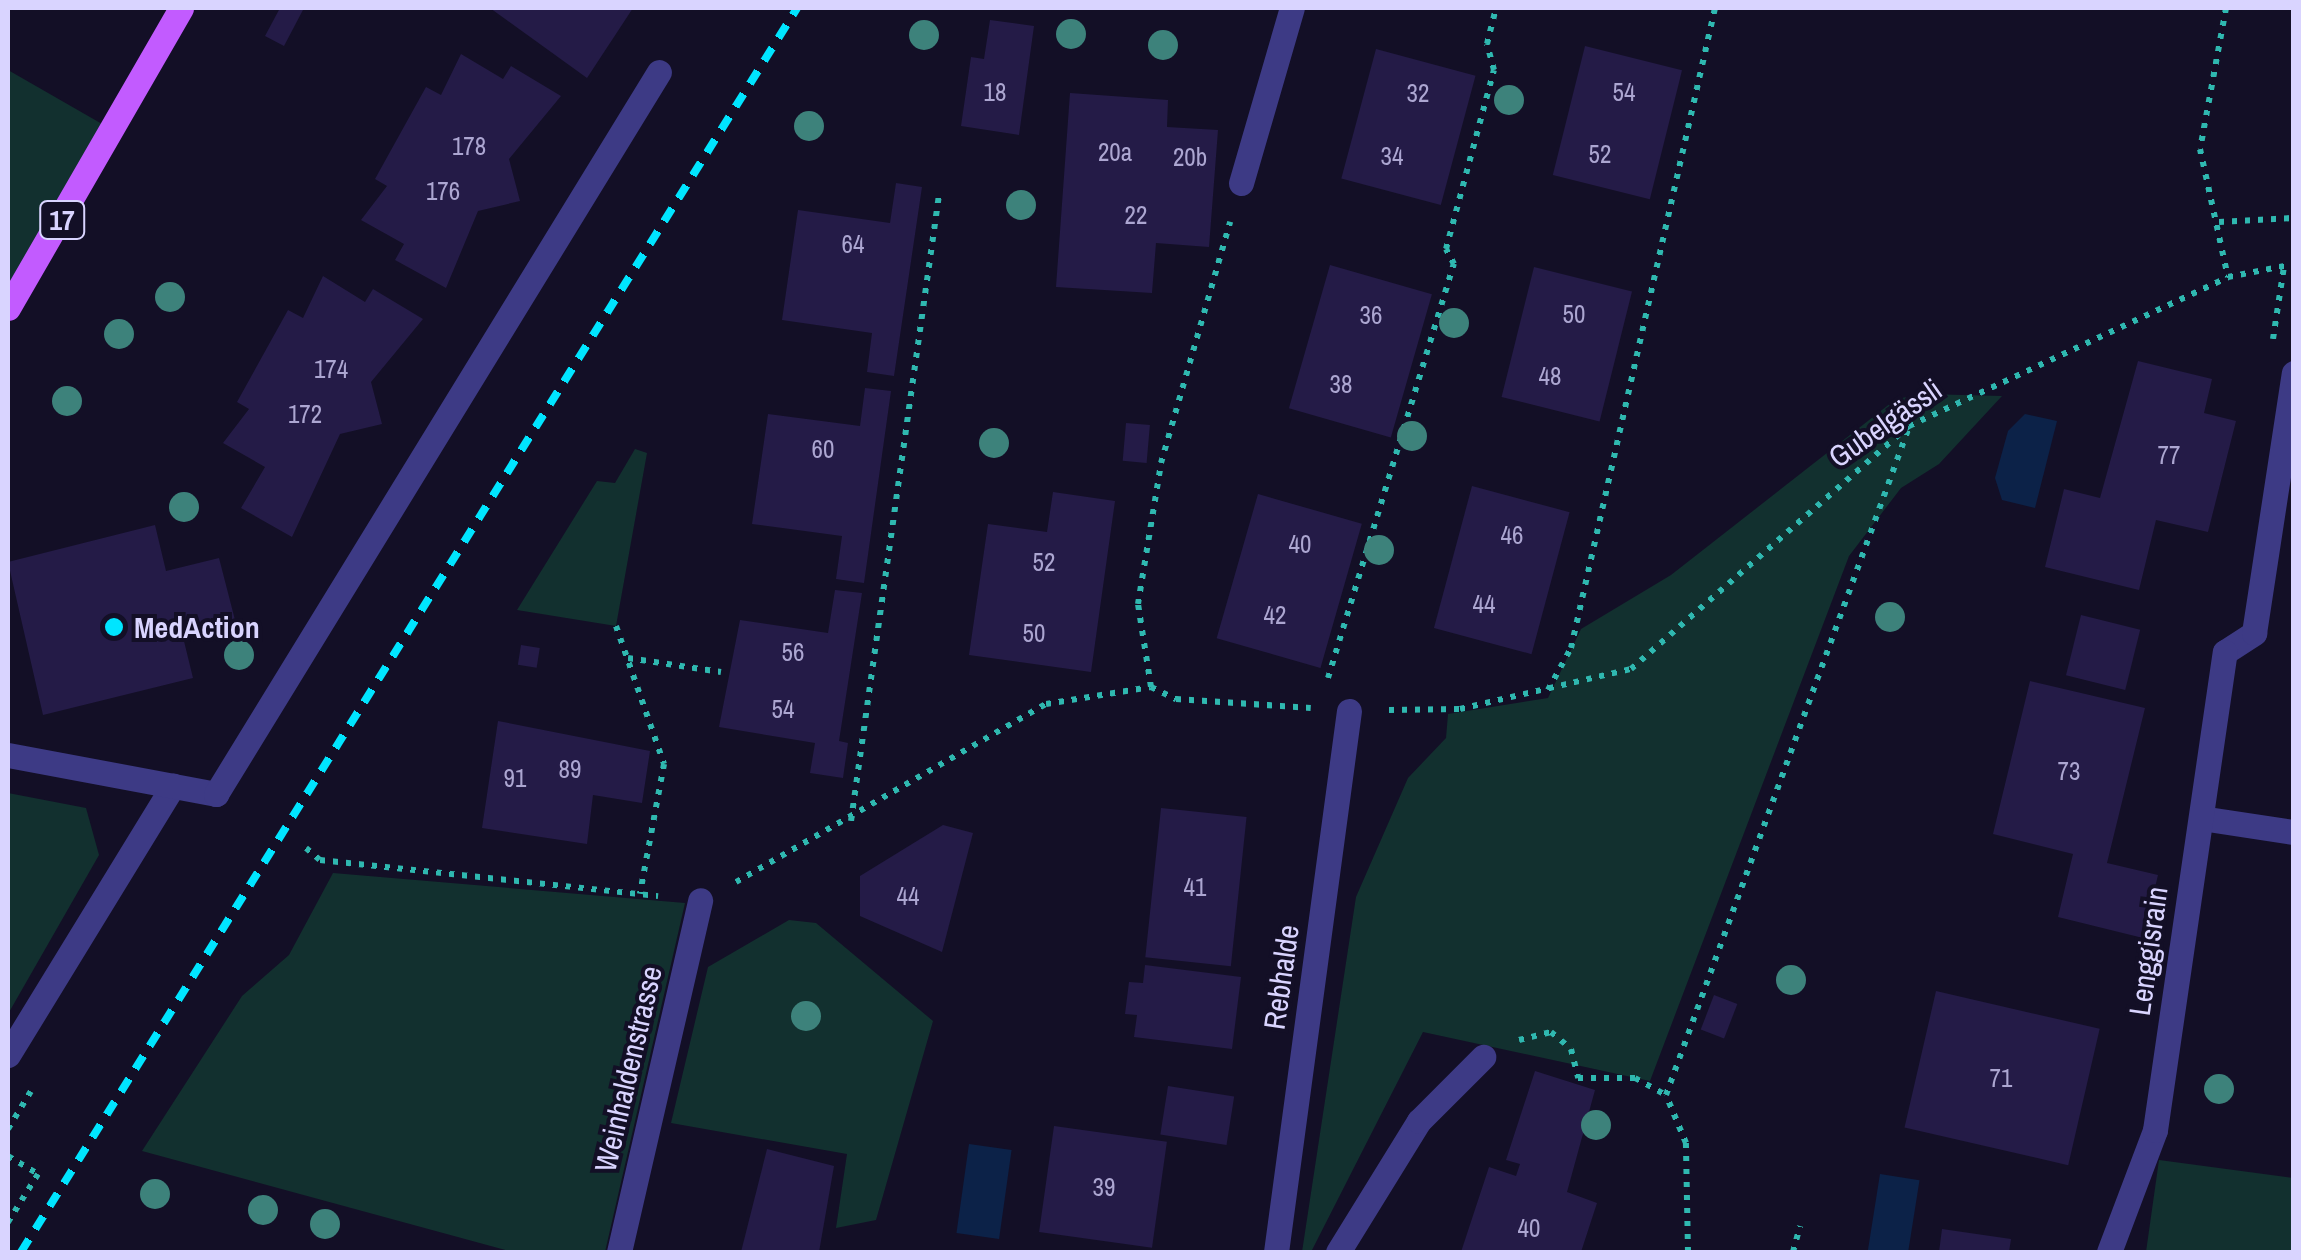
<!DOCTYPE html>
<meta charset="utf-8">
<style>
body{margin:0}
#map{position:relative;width:2301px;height:1260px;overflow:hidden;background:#130f26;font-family:"Archivo Narrow",sans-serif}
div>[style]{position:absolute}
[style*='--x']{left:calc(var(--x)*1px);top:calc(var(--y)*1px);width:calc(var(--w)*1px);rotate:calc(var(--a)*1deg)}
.green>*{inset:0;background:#12302f}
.water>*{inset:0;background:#0c2248;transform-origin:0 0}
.building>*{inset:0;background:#241b47;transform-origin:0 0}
.path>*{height:6px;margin-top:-3px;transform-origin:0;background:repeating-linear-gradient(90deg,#2fb8b0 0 5px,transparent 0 13px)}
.service>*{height:25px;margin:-12.5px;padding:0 12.5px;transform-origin:12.5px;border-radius:12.5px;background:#3d3a85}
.minor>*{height:25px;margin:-12.5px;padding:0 12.5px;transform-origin:12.5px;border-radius:12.5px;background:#3d3a85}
.primary>*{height:25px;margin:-12.5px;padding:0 12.5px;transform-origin:12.5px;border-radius:12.5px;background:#c25bff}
.rail>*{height:8px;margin-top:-4px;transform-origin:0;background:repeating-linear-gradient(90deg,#00e5ff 0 15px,transparent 0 27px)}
.trees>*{width:30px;height:30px;margin:-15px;border-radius:50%;background:#3d827b}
.dots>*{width:28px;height:28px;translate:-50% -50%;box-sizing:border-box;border:5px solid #130f26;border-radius:50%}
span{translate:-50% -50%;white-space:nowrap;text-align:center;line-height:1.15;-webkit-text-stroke:8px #130f26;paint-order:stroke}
.number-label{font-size:25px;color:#aca6d1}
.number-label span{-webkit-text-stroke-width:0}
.shield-label span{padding:2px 8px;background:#130f26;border:2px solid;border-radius:8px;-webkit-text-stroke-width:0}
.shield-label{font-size:28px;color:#d9d4ff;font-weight:700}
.street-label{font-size:30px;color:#d9d4ff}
.poi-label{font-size:30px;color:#d9d4ff;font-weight:700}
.left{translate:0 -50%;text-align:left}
.frame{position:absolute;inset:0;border:10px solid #d9d4ff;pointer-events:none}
</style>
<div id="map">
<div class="green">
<i style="clip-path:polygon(8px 70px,116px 132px,8px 308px)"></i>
<i style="clip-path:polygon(1924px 394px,2002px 396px,1939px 464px,1901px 488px,1849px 556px,1650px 1081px,1423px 1032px,1311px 1252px,1302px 1252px,1356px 897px,1408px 778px,1446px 738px,1448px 714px,1548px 698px,1581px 629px,1671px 575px,1896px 399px)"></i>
<i style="clip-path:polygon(635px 449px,647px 453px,616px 626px,517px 610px,597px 481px,615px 483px)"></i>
<i style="clip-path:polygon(8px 793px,86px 808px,99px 855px,8px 1014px)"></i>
<i style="clip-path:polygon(333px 873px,685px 903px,605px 1252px,513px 1252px,142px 1151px,242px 996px,289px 955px)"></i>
<i style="clip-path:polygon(789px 920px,816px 923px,933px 1021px,876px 1220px,836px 1228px,847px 1154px,671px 1123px,708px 967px)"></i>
<i style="clip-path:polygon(2159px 1160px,2293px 1178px,2293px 1252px,2146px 1252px)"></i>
</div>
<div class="water">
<i style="clip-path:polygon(2025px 414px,2057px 421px,2035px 508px,2002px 500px,1995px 478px,2008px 431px)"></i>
<i style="left:969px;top:1144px;width:43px;height:90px;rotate:8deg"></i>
<i style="left:1880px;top:1174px;width:40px;height:79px;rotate:9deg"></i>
</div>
<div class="building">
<i style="clip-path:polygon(280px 8px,304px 8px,284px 46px,265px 36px)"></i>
<i style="clip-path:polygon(490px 8px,633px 8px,587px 78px)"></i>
<i style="clip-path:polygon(990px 20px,1034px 26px,1019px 135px,961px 126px,971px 57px,984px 59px)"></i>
<i style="left:1585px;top:46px;width:100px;height:133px;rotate:14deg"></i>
<i style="left:1376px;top:49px;width:103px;height:134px;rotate:15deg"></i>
<i style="clip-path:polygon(461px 54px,503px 79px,511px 66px,561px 96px,509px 159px,520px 201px,478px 211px,446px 288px,395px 260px,404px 244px,361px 220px,387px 186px,375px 179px,426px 87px,441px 95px)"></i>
<i style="clip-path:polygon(1070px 93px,1168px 100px,1167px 127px,1218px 130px,1209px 247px,1156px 243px,1152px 293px,1056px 287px)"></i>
<i style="clip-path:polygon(896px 183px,922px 187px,894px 376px,867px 372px,872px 333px,782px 320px,798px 210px,890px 223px)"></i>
<i style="left:1330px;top:265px;width:106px;height:149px;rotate:16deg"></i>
<i style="left:1534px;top:267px;width:101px;height:134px;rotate:14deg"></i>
<i style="clip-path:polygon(323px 276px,365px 302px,373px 289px,423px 319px,371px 382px,382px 424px,340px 434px,292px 537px,241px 508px,265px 467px,223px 443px,249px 409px,237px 402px,288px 310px,303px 318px)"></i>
<i style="clip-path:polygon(2138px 361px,2212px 379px,2204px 413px,2236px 421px,2208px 532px,2156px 520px,2139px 590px,2045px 567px,2064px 489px,2100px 498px)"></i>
<i style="clip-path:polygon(865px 388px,891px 391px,864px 583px,836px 579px,842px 536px,752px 524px,768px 414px,860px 426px)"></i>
<i style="left:1126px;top:423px;width:24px;height:38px;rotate:5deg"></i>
<i style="left:1472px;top:486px;width:101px;height:147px;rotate:15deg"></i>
<i style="clip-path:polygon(1053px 492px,1115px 501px,1091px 672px,969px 655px,988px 524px,1047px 532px)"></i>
<i style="left:1258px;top:494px;width:108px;height:150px;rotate:16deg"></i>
<i style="clip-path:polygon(155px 525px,166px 571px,219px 558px,235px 620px,182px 633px,193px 678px,43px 715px,8px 562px)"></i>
<i style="clip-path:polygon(835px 590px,862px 593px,839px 741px,848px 743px,843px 778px,810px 773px,815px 743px,719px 727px,740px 620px,828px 633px)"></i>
<i style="left:2081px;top:615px;width:61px;height:62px;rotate:14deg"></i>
<i style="left:521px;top:645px;width:19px;height:20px;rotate:9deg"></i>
<i style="clip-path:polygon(2030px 681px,2145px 708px,2107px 863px,2158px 875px,2143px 938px,2058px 917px,2073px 854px,1993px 834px)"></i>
<i style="clip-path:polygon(498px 721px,650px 751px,642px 803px,593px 795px,587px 844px,482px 828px)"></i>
<i style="left:1161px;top:808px;width:86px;height:150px;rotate:6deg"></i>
<i style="clip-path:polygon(943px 825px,973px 833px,942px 952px,860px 916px,860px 876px)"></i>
<i style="clip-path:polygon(1145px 965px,1241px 977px,1232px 1049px,1134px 1037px,1137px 1015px,1125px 1014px,1129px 982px,1143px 983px)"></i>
<i style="left:1936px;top:991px;width:168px;height:140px;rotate:13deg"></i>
<i style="left:1714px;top:995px;width:25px;height:37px;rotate:21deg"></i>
<i style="clip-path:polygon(1535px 1071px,1595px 1090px,1567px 1192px,1597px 1203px,1581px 1252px,1461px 1252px,1489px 1167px,1516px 1176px,1520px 1164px,1506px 1160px)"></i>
<i style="left:1168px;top:1086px;width:67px;height:49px;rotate:9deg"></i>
<i style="left:1054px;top:1126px;width:114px;height:107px;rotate:8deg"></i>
<i style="clip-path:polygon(767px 1149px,834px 1166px,819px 1252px,741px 1252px)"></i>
<i style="clip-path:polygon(1942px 1229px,2011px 1239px,2009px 1252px,1939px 1252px)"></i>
</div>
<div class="path">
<i style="--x:2226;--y:8;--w:143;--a:100.4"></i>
<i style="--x:2200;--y:149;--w:131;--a:77.7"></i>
<i style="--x:2219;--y:222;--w:75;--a:-3.1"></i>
<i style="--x:2273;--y:339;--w:74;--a:-81.4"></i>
<i style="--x:616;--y:626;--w:146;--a:70.8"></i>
<i style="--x:664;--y:764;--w:132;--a:100.5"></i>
<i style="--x:628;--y:658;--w:94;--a:8.6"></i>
<i style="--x:1328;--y:678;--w:433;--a:-73.1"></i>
<i style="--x:1454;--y:264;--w:17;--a:-118"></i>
<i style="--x:1446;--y:249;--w:185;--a:-75"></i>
<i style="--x:1494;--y:70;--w:27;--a:-105"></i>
<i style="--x:1487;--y:44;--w:37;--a:-76"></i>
<i style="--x:1151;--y:687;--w:84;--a:-98.9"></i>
<i style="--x:1138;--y:604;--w:143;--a:-80.7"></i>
<i style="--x:1161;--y:463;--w:251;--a:-74"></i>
<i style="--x:1548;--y:690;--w:48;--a:-61.3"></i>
<i style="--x:1571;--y:648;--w:656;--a:-77.32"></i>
<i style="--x:1389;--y:710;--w:71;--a:-0.8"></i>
<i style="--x:1460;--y:709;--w:176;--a:-13.2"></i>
<i style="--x:1631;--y:669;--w:369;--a:-41.2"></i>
<i style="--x:1909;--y:426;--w:352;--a:-25"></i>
<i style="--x:2228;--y:277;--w:67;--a:-11.1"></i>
<i style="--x:851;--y:821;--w:632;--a:-82"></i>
<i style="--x:306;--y:848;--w:18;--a:41"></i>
<i style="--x:320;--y:860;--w:340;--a:6.1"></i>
<i style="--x:736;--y:882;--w:357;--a:-29.9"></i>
<i style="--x:1046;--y:704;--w:106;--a:-9.2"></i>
<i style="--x:1151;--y:687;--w:28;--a:26"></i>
<i style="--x:1176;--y:699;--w:135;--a:3.8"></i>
<i style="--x:1519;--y:1040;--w:33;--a:-14"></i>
<i style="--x:1551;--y:1032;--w:26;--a:40"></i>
<i style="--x:1571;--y:1049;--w:30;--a:76"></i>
<i style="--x:1578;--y:1078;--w:57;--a:0"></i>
<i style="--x:1635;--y:1078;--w:35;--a:29"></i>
<i style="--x:8;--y:1129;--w:44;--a:-58.8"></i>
<i style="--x:8;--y:1156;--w:35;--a:31"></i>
<i style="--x:38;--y:1174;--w:57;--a:122"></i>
<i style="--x:1688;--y:1252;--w:109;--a:-91.1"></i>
<i style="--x:1686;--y:1143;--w:52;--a:-112.6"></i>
<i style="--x:1666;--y:1095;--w:711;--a:-70.01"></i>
<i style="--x:1793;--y:1252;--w:27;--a:-75"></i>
</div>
<div class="service">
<i style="--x:1241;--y:183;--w:182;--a:-73.8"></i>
<i style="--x:2225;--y:652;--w:35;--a:-33"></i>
<i style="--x:2254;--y:633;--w:263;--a:-81.3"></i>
<i style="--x:2201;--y:818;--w:94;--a:8.6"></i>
<i style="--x:8;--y:1055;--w:316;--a:-58.5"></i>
<i style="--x:1338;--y:1252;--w:154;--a:-58.3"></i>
<i style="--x:1419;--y:1121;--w:91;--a:-45"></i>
</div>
<div class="minor">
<i style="--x:8;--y:755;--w:212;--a:10.6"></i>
<i style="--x:216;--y:794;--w:847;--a:-58.47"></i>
<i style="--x:619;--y:1252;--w:361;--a:-77"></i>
<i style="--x:1276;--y:1252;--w:546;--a:-82.32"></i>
<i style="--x:2109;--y:1252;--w:130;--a:-69.3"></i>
<i style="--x:2155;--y:1130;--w:483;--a:-81.7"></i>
</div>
<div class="primary">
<i style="--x:8;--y:308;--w:346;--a:-60"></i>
</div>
<div class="rail">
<i style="--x:21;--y:1252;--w:1466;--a:-58.04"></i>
</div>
<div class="trees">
<i style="left:1071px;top:34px"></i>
<i style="left:924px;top:35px"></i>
<i style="left:1163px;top:45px"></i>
<i style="left:1509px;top:100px"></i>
<i style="left:809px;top:126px"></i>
<i style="left:1021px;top:205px"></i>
<i style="left:170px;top:297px"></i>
<i style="left:1454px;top:323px"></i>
<i style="left:119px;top:334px"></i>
<i style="left:67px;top:401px"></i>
<i style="left:1412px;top:436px"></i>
<i style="left:994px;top:443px"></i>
<i style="left:184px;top:507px"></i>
<i style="left:1379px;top:550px"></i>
<i style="left:1890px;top:617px"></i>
<i style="left:239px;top:655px"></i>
<i style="left:1791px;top:980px"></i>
<i style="left:806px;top:1016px"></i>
<i style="left:2219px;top:1089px"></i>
<i style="left:1596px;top:1125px"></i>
<i style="left:155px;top:1194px"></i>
<i style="left:263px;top:1210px"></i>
<i style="left:325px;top:1224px"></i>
</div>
<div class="dots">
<i style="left:114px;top:627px;background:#00e5ff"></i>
</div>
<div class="number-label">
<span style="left:995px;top:92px">18</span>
<span style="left:1624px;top:92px">54</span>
<span style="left:1418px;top:93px">32</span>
<span style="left:469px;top:146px">178</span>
<span style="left:1115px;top:152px">20a</span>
<span style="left:1600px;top:154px">52</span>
<span style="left:1392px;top:156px">34</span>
<span style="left:1190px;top:157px">20b</span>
<span style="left:443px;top:191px">176</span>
<span style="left:1136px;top:215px">22</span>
<span style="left:853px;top:244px">64</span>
<span style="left:1574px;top:314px">50</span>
<span style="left:1371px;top:315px">36</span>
<span style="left:331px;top:369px">174</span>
<span style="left:1550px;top:376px">48</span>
<span style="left:1341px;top:384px">38</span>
<span style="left:305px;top:414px">172</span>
<span style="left:823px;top:449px">60</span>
<span style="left:2169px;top:455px">77</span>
<span style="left:1512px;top:535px">46</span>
<span style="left:1300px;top:544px">40</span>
<span style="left:1044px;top:562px">52</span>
<span style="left:1484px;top:604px">44</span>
<span style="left:1275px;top:615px">42</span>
<span style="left:1034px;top:633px">50</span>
<span style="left:793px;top:652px">56</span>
<span style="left:783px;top:709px">54</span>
<span style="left:570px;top:769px">89</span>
<span style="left:2069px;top:771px">73</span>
<span style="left:515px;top:778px">91</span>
<span style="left:1195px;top:887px">41</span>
<span style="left:908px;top:896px">44</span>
<span style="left:2001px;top:1078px">71</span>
<span style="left:1104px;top:1187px">39</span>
<span style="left:1529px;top:1228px">40</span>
</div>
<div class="shield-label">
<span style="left:62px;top:220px">17</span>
</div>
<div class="street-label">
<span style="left:1885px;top:423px;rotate:-35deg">Gubelgässli</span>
<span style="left:2148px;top:951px;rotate:-82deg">Lenggisrain</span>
<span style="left:1281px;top:977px;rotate:-82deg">Rebhalde</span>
<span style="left:628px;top:1069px;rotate:-77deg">Weinhaldenstrasse</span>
</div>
<div class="poi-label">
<span class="left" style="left:134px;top:627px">MedAction</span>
</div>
<div class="frame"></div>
</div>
